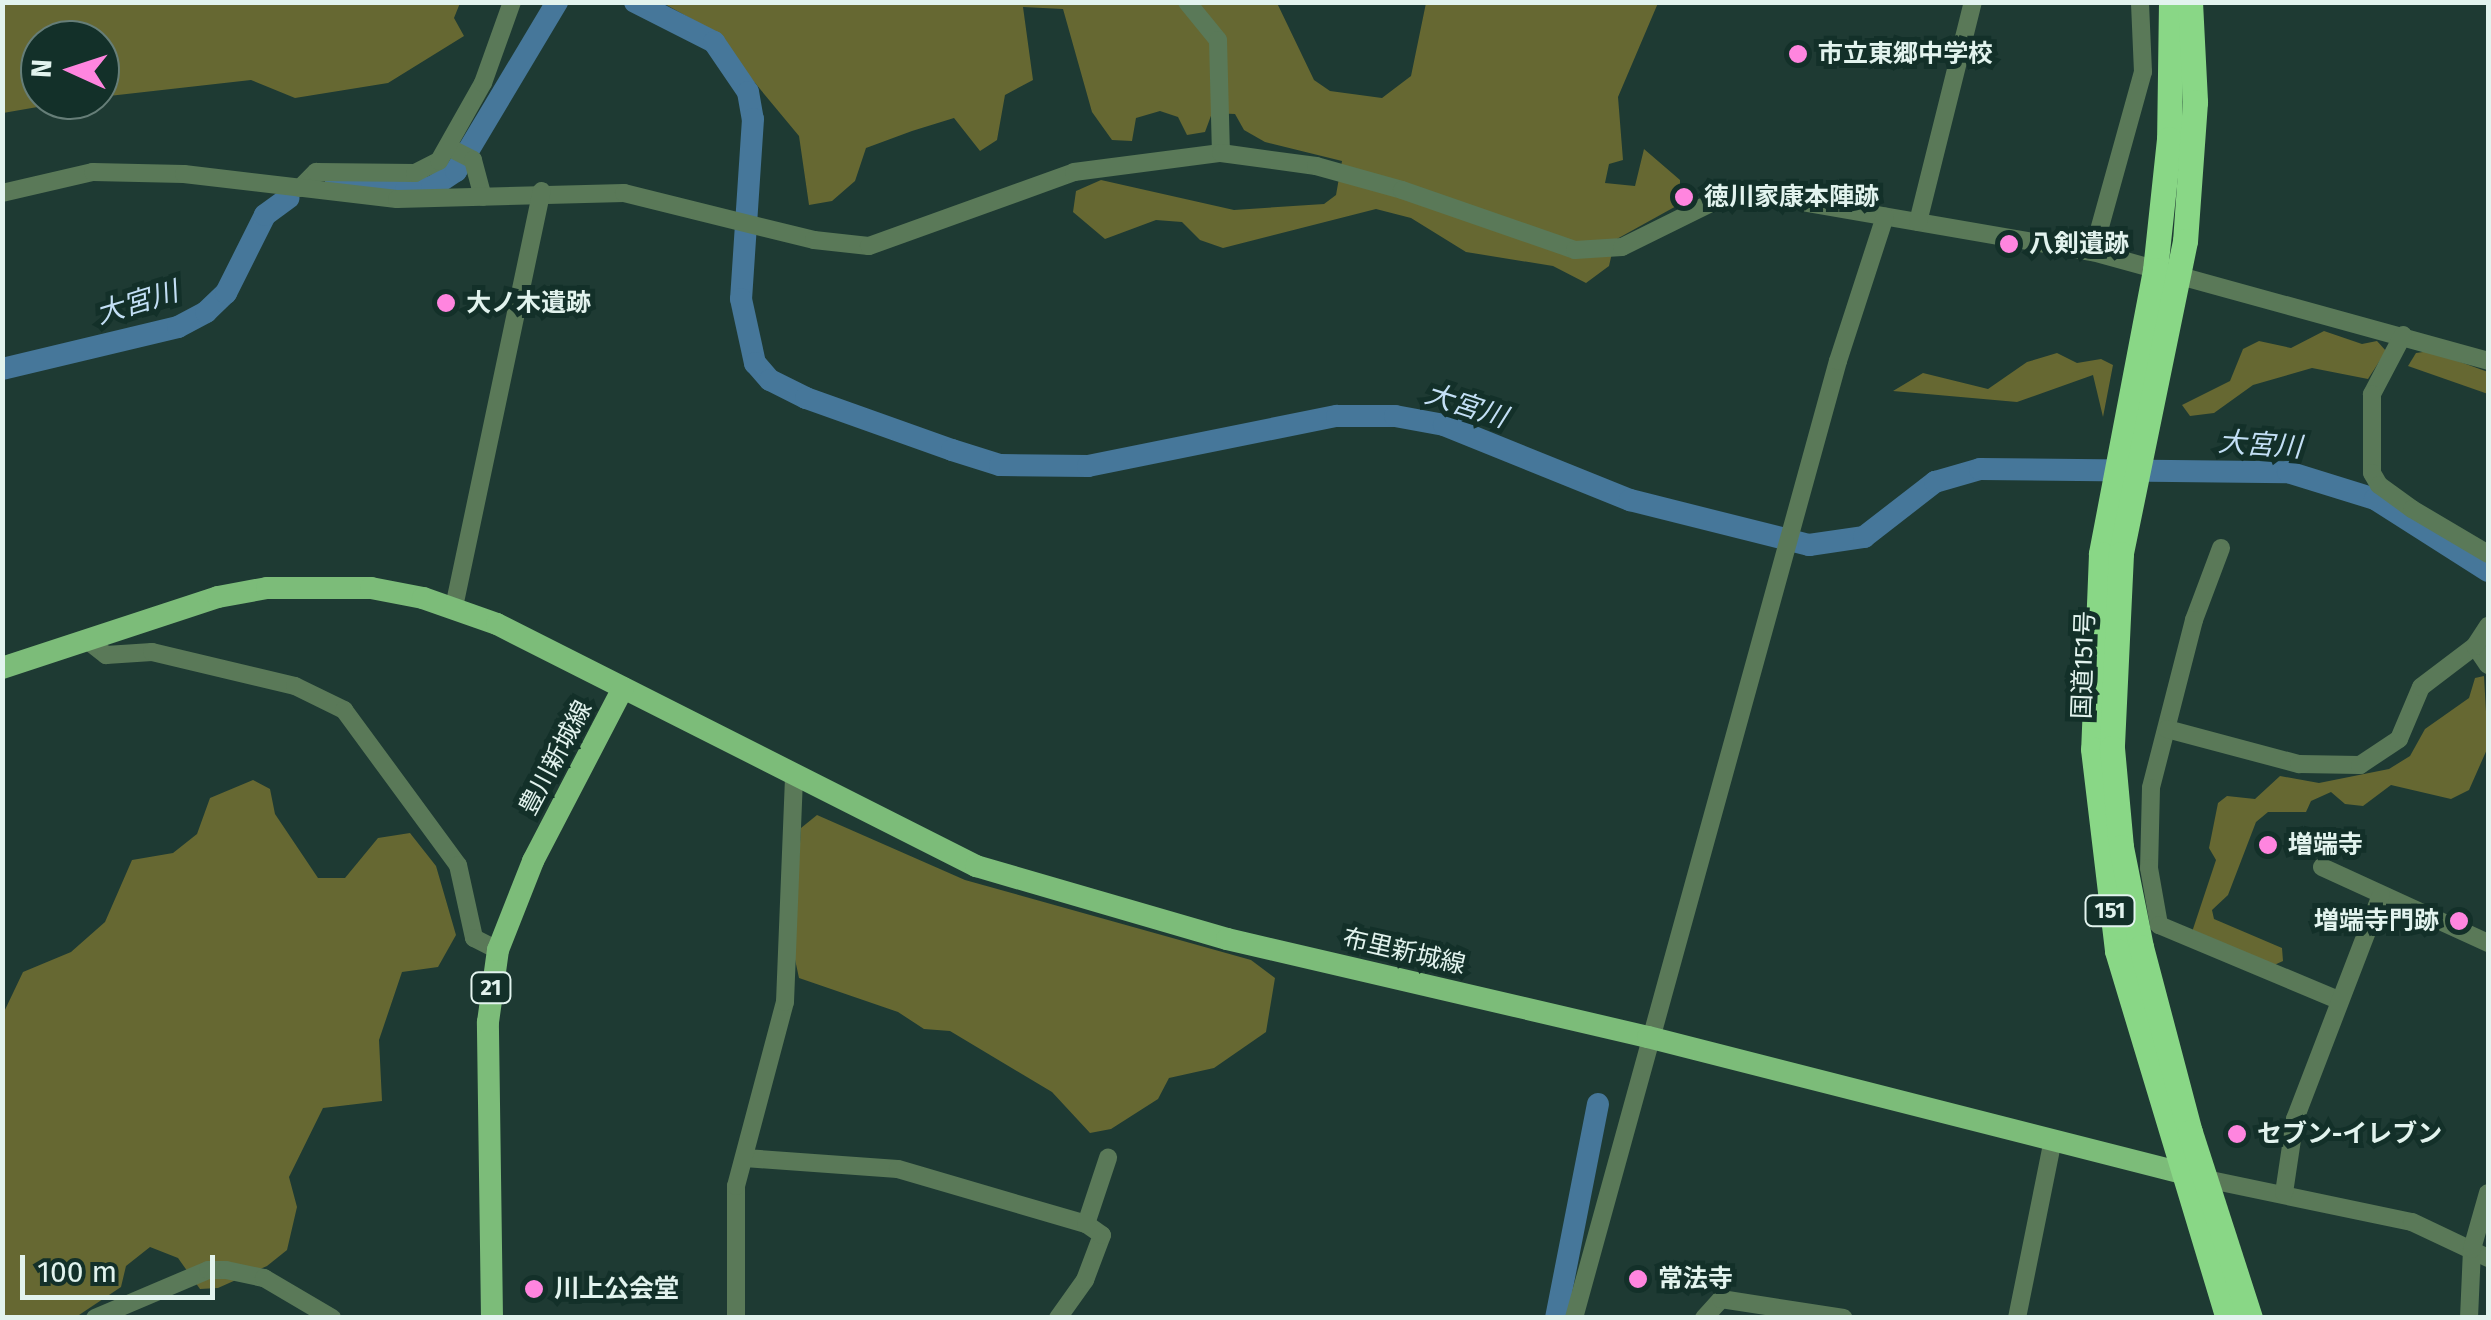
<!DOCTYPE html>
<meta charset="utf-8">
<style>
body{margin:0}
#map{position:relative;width:2491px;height:1320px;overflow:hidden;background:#1e3a33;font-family:"Fira Sans","Noto Sans JP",sans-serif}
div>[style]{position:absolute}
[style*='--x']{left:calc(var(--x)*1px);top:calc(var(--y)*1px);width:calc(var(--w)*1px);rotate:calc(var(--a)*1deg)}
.forest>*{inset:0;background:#666832}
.river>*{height:22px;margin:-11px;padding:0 11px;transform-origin:11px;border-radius:11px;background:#46779a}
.minor>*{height:18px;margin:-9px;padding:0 9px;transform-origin:9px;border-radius:9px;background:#5a7958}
.major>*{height:22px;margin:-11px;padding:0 11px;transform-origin:11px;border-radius:11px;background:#7cbc79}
.highway>*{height:25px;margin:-12.5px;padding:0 12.5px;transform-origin:12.5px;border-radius:12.5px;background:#89d786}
.dots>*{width:28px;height:28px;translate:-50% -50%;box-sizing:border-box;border:5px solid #133029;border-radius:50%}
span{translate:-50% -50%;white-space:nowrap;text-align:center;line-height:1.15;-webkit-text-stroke:10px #133029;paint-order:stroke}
.shield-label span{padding:2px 8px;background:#133029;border:2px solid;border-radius:8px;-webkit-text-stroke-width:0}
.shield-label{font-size:22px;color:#e2f3ee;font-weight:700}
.poi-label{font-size:25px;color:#e2f3ee;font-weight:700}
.left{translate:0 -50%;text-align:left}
.right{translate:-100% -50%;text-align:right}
.street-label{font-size:25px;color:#e2f3ee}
.water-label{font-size:28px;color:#c3dff5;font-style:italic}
.frame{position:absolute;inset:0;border:5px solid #e2f3ee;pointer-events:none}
.north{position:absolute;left:20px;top:20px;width:100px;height:100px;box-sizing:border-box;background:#133029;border:2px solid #667e78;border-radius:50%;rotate:273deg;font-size:28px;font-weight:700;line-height:40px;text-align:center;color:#e2f3ee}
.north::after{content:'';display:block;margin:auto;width:35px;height:45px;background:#ff85df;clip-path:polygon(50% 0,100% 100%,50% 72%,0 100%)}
.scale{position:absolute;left:20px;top:1255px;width:195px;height:45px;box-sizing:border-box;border:5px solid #e2f3ee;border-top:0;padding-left:12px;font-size:30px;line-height:35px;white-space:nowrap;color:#e2f3ee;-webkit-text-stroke:8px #133029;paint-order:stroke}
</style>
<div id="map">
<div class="forest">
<i style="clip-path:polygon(3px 2px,460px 3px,454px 18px,464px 36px,388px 83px,295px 98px,251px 80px,100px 97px,100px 40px,40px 40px,40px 100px,78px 100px,3px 113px)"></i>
<i style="clip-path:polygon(663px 3px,1277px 3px,1314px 80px,1330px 91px,1382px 98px,1411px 76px,1426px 3px,1658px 3px,1618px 97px,1623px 160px,1609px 164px,1605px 183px,1635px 186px,1644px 149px,1680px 180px,1680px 204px,1615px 240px,1609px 266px,1586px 283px,1553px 266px,1466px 252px,1411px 218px,1376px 209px,1223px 248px,1200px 240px,1182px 222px,1156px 220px,1105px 239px,1073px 212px,1076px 191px,1101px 180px,1234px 210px,1324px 204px,1336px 195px,1342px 161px,1265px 142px,1244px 130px,1235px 114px,1212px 113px,1205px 132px,1187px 135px,1178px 117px,1160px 111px,1136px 118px,1132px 141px,1112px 140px,1092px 112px,1063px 9px,1023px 7px,1033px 80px,1005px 95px,997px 140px,980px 151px,954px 118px,912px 131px,866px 148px,855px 181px,832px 201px,809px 205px,799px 136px,711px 30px)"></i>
<i style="clip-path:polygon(2324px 331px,2362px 344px,2377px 341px,2386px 351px,2368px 379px,2312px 368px,2253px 385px,2214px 413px,2190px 416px,2182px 405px,2230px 381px,2243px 349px,2259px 341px,2291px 348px)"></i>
<i style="clip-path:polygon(2430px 351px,2488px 372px,2488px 394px,2408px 366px,2416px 353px)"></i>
<i style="clip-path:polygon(2057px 353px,2077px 363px,2101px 359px,2113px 365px,2103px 417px,2093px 375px,2017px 402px,1893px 391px,1923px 373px,1988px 389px,2027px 362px)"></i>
<i style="clip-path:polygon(2484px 676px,2488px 747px,2469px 790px,2451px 799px,2391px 785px,2363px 806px,2345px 804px,2331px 792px,2311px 801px,2306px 812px,2268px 812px,2256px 822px,2228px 895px,2212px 910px,2214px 919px,2282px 948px,2283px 961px,2272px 966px,2191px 935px,2216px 860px,2209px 848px,2218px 803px,2227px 796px,2255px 799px,2280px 776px,2319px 783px,2389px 769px,2410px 756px,2425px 729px,2469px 698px,2475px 678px)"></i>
<i style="clip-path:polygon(253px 780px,270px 789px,275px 814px,318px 878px,345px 878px,378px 838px,410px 833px,436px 866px,456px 935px,438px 967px,402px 972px,379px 1040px,382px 1101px,323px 1108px,289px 1177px,297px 1207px,287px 1250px,267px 1266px,218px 1288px,200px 1289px,178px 1258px,150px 1247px,126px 1266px,121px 1287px,76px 1317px,3px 1318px,3px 1014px,23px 972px,71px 952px,105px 922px,132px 860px,173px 853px,197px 834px,210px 798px)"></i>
<i style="clip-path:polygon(817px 815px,965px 880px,1251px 960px,1275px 978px,1266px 1032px,1214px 1068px,1169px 1078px,1158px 1099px,1111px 1129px,1090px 1133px,1052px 1092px,950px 1031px,924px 1029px,898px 1012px,799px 978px,793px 950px,801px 828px)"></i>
</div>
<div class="river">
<i style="--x:635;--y:2;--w:89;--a:26.9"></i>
<i style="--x:714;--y:42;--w:60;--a:55.8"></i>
<i style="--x:748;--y:92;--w:27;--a:80"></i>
<i style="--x:753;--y:119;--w:180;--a:93.8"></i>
<i style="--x:741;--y:299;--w:66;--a:77.7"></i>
<i style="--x:755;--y:363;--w:23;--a:49"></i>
<i style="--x:770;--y:380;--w:40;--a:26.6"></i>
<i style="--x:806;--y:398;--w:155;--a:19.6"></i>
<i style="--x:952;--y:450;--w:50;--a:17.4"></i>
<i style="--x:1000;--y:465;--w:88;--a:0.7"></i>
<i style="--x:1088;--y:466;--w:254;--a:-11.4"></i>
<i style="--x:1337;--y:416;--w:58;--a:0"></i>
<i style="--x:1395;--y:416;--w:50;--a:10.4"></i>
<i style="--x:1444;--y:425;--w:201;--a:22"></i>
<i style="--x:1630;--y:500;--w:185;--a:14.1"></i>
<i style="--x:1809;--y:545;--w:56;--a:-8.3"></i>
<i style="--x:1864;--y:537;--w:90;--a:-37.8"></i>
<i style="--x:1935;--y:482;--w:47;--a:-16.1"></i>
<i style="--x:1980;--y:469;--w:308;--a:0.6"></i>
<i style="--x:2288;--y:472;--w:91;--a:17.2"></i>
<i style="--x:2375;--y:499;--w:134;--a:32.5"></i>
<i style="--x:336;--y:181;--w:71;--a:7.3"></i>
<i style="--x:406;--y:190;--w:26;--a:-7"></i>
<i style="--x:432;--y:187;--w:29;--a:-34"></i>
<i style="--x:456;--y:171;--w:197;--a:-59.1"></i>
<i style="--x:2;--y:369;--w:181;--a:-13.4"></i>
<i style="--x:178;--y:327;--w:32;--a:-28"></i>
<i style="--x:206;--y:312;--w:28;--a:-44"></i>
<i style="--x:226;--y:293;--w:87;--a:-63.4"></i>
<i style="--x:265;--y:215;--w:29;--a:-36"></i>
<i style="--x:1556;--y:1318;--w:218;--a:-78.9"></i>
</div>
<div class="minor">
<i style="--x:1187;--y:2;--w:49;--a:50.8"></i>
<i style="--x:1218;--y:40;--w:113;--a:88.5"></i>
<i style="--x:448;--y:147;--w:28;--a:27"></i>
<i style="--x:473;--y:160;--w:38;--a:75"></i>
<i style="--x:300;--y:188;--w:23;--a:-45"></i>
<i style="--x:316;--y:172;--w:99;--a:0.6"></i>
<i style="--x:415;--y:173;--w:27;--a:-27"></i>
<i style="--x:439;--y:161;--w:90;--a:-60.6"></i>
<i style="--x:483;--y:83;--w:86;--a:-70.3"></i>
<i style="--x:2;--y:193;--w:93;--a:-13"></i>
<i style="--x:93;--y:172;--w:91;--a:1.3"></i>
<i style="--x:184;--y:174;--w:214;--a:6.7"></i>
<i style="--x:397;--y:199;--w:227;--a:-1.5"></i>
<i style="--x:624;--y:193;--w:196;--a:13.9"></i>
<i style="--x:814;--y:240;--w:55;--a:6.2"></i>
<i style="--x:869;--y:246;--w:218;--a:-19.8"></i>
<i style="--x:1074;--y:172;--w:148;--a:-7.4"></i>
<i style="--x:1221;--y:153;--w:96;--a:7.8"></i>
<i style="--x:1316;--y:166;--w:89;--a:15.6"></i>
<i style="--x:1402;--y:190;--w:183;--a:19.1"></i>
<i style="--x:1575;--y:250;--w:47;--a:-3.7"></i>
<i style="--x:1622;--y:247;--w:104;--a:-26.3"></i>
<i style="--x:1715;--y:201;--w:64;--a:-2.7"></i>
<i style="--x:1779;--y:198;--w:319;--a:9.8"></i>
<i style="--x:2093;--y:252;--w:410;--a:15.4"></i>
<i style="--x:1918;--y:222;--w:227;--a:-76"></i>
<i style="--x:2093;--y:252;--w:187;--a:-74.5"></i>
<i style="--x:2143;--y:72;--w:70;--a:-92.5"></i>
<i style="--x:2403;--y:335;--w:67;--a:117.7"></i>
<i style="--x:2372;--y:394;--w:79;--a:90"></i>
<i style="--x:2372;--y:473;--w:14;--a:60"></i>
<i style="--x:2379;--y:485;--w:41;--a:36"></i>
<i style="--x:2412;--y:509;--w:88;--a:30.6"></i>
<i style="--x:2221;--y:548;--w:77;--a:110.6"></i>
<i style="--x:2194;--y:620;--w:173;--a:104.4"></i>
<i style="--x:2151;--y:788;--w:80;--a:91.4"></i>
<i style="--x:2149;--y:868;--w:58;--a:80"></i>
<i style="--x:2159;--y:925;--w:192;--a:22.7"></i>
<i style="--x:454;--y:607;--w:425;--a:-78.1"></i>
<i style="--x:88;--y:641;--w:23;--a:38"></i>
<i style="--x:106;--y:655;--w:46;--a:-3.7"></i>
<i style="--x:152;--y:652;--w:147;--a:13.4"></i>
<i style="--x:295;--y:686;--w:55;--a:26.1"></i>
<i style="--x:344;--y:710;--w:192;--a:53.7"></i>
<i style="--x:458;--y:865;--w:75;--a:77.6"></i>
<i style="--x:474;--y:938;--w:27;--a:27"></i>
<i style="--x:2475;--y:646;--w:23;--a:56"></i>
<i style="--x:2167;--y:729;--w:137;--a:14.9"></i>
<i style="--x:2299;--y:764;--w:61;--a:0.9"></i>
<i style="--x:2360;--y:765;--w:47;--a:-33.7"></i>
<i style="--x:2399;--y:739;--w:56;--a:-67.1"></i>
<i style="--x:2421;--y:687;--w:68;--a:-37.2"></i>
<i style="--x:2475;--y:646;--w:24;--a:-57"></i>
<i style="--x:2322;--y:867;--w:183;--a:24.6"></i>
<i style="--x:745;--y:1158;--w:153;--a:4.1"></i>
<i style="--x:898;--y:1169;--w:196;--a:16.3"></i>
<i style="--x:2206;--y:1179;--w:210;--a:11.8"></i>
<i style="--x:2412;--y:1222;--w:84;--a:25.3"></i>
<i style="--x:2284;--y:1193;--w:75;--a:-81.5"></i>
<i style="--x:2295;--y:1119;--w:240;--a:-69"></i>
<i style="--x:95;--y:1318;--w:123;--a:-23"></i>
<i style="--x:208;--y:1270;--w:18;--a:0"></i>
<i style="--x:226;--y:1270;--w:39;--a:12"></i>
<i style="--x:264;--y:1278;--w:79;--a:30.5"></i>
<i style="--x:736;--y:1318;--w:132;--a:-90"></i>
<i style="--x:736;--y:1186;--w:190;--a:-75.1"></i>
<i style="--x:785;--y:1002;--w:224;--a:-87.7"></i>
<i style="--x:1058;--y:1318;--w:47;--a:-54.6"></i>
<i style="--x:1085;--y:1280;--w:48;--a:-69.3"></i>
<i style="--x:1102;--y:1235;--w:19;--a:-145"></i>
<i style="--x:1086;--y:1224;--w:70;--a:-71.6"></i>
<i style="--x:1574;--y:1318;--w:993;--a:-74.58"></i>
<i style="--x:1838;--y:361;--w:152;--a:-72"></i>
<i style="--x:1704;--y:1318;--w:25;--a:-48"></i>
<i style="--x:1721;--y:1299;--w:124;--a:8.8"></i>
<i style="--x:2017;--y:1318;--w:182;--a:-78.6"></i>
<i style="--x:2469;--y:1318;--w:69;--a:-87.5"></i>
<i style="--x:2472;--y:1249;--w:58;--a:-74.1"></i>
</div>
<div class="major">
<i style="--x:2;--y:668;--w:227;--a:-18.2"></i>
<i style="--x:218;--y:597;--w:50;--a:-10.4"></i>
<i style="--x:267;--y:588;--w:104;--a:0"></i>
<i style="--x:371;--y:588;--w:53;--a:10.9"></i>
<i style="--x:423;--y:598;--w:78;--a:19.4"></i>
<i style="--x:497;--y:624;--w:537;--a:26.8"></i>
<i style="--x:976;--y:866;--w:261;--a:16.2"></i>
<i style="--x:1227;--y:939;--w:432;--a:13.1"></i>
<i style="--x:1648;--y:1037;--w:568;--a:14.28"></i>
<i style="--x:492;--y:1318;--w:296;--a:-90.8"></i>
<i style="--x:488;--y:1022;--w:73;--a:-82.1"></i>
<i style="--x:498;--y:950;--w:96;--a:-68.5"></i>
<i style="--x:533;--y:861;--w:195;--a:-62.5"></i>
</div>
<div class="highway">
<i style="--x:2171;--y:2;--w:137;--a:90.8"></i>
<i style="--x:2169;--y:139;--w:132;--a:96.1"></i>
<i style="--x:2155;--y:270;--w:289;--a:100.8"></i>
<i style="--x:2101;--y:554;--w:195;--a:92.3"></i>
<i style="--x:2093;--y:749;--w:203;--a:83.2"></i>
<i style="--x:2117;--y:951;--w:383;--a:73.2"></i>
<i style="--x:2190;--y:2;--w:100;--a:87.1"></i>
<i style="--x:2195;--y:102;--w:139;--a:94.1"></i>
<i style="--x:2185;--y:241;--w:319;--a:101.6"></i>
<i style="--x:2121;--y:554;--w:194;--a:92.7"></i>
<i style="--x:2112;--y:748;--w:99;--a:84.8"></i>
<i style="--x:2121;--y:847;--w:102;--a:78.7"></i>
<i style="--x:2141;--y:947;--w:191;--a:75.2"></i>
<i style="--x:2190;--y:1132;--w:195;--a:72.1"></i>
</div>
<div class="dots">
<i style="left:1798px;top:54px;background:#ff85df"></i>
<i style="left:1684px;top:197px;background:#ff85df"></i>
<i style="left:2009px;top:244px;background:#ff85df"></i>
<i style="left:446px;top:303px;background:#ff85df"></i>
<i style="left:2268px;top:845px;background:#ff85df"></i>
<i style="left:2459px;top:921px;background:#ff85df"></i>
<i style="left:2237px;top:1134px;background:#ff85df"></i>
<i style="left:1638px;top:1279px;background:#ff85df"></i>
<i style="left:534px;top:1289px;background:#ff85df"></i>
</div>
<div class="shield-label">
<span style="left:2110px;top:911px">151</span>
<span style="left:491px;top:988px">21</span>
</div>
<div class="poi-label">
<span class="left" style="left:1818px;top:54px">市立東郷中学校</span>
<span class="left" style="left:1704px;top:197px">徳川家康本陣跡</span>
<span class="left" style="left:2029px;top:244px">八剣遺跡</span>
<span class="left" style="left:466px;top:303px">大ノ木遺跡</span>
<span class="left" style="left:2288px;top:845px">増端寺</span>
<span class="right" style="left:2439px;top:921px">増端寺門跡</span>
<span class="left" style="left:2257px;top:1134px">セブン-イレブン</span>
<span class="left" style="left:1658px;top:1279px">常法寺</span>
<span class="left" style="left:554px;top:1289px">川上公会堂</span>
</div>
<div class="street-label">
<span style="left:2084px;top:665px;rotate:-88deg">国道151号</span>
<span style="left:556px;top:758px;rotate:-62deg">豊川新城線</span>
<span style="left:1404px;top:952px;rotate:13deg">布里新城線</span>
</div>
<div class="water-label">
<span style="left:137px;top:303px;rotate:-17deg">大宮川</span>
<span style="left:1466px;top:406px;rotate:18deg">大宮川</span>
<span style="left:2260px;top:445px;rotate:4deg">大宮川</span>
</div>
<div class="frame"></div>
<div class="north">N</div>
<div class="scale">100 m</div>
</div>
